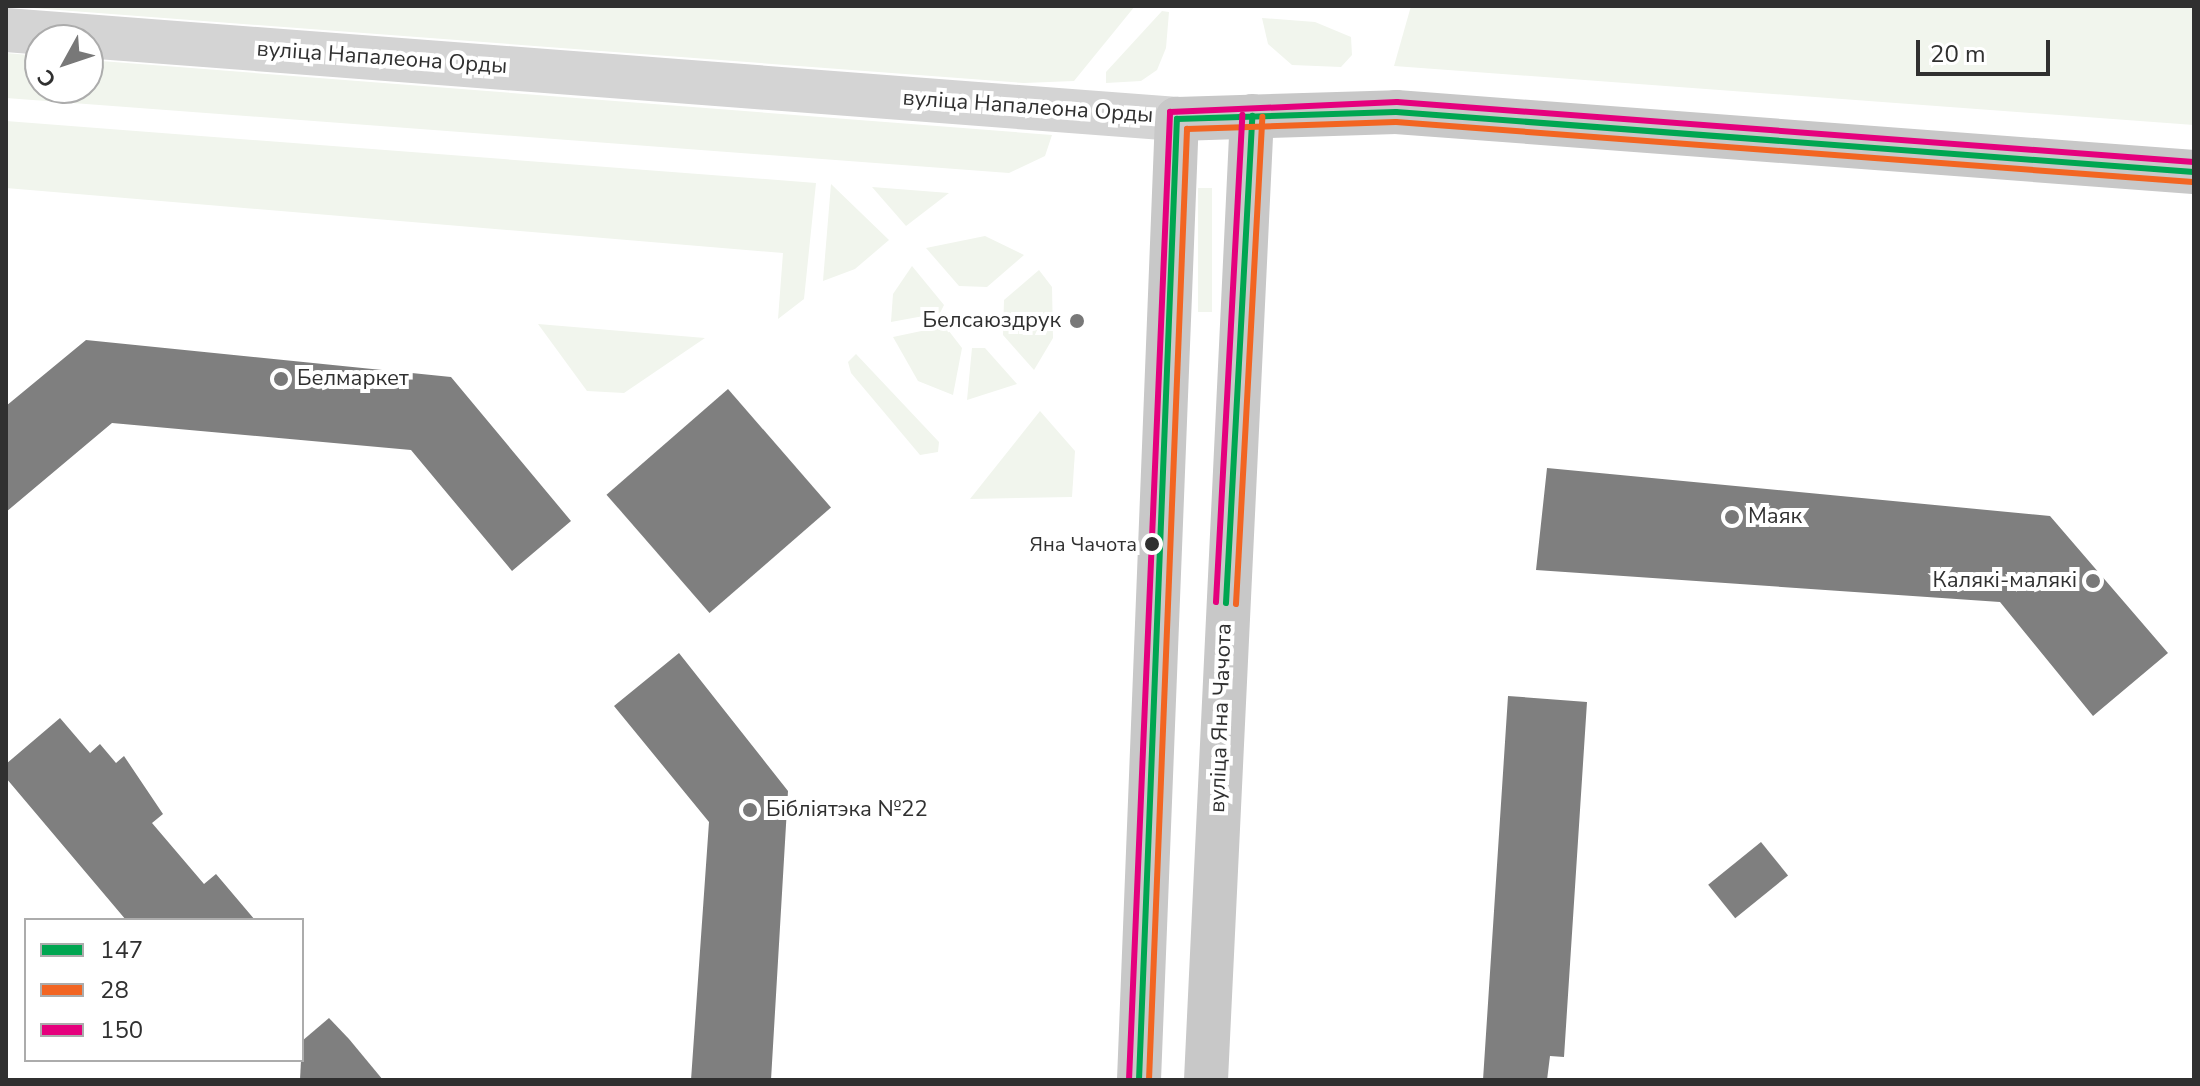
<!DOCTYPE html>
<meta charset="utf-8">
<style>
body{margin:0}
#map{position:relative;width:2200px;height:1086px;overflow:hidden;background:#fff;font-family:"Nunito Sans",sans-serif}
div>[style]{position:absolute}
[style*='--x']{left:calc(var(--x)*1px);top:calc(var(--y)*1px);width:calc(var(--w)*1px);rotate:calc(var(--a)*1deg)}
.green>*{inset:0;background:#f1f5ed;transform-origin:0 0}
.building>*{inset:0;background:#7f7f7f;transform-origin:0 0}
.minor>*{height:44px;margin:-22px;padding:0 22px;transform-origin:22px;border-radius:22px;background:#d4d4d4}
.major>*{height:44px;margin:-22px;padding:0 22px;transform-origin:22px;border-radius:22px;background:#c8c8c8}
.bus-1>*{height:6px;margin:-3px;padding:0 3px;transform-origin:3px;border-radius:3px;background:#00a651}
.bus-2>*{height:6px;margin:-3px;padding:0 3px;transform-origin:3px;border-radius:3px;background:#f26522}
.bus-3>*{height:6px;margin:-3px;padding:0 3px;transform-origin:3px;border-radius:3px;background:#e5007d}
.dots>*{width:22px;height:22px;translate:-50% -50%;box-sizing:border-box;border:4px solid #fff;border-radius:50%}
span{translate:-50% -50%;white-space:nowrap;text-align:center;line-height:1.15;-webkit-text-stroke:8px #fff;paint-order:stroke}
.bus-label{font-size:20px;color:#303030}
.right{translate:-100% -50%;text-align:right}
.street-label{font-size:22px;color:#303030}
.poi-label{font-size:22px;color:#303030}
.left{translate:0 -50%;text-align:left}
.frame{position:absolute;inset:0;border:8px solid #303030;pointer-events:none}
.legend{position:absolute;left:24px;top:918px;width:280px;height:144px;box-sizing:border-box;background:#fff;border:2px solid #acacac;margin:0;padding:10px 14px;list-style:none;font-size:24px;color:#303030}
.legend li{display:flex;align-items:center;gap:16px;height:40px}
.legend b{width:40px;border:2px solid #acacac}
.north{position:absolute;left:24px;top:24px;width:80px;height:80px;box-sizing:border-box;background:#fff;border:2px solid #acacac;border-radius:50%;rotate:230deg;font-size:22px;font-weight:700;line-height:32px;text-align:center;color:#303030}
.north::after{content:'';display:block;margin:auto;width:28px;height:36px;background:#787878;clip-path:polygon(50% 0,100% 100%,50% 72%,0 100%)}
.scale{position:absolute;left:1916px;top:40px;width:134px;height:36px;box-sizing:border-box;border:4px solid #303030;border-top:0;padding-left:10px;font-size:24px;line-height:28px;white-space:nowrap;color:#303030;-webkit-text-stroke:6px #fff;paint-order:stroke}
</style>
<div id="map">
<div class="green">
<i style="clip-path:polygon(6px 6px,1135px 6px,1074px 81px,1024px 83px)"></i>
<i style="clip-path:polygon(1411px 6px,2194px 6px,2194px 125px,1394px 66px)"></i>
<i style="clip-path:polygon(1162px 11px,1169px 12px,1166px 48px,1157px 70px,1141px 81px,1106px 83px,1106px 72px)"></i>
<i style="clip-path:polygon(1262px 18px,1315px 22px,1351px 37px,1352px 55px,1341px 67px,1292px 65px,1268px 44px)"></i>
<i style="clip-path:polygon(6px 53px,40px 56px,40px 88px,88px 88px,88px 60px,1052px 135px,1045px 156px,1009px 173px,6px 98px)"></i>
<i style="clip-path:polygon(6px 121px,816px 183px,804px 299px,778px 319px,783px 253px,6px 188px)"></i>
<i style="clip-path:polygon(831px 184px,889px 240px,855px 269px,823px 281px)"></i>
<i style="clip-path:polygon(872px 187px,949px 193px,906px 226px)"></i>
<i style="left:1198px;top:188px;width:14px;height:124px"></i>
<i style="clip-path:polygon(985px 236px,1024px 255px,987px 287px,959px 286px,926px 248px)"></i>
<i style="clip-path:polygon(912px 266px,944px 305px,940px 313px,891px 322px,893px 294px)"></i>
<i style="clip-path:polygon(1039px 270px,1052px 287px,1053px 338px,1034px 370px,1003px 335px,1004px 300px)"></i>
<i style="clip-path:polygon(538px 324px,705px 338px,624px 393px,587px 391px)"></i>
<i style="clip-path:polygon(945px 326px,962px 348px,953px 395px,918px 381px,893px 337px)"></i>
<i style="clip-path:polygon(972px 348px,985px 348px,1017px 384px,967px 400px)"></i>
<i style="clip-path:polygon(856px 354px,939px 442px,938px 452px,920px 455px,851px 373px,848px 362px)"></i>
<i style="clip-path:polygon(1040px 411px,1075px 451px,1072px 497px,970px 499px)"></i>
</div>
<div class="building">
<i style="clip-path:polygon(86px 340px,451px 377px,571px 521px,512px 571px,411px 450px,112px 423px,6px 512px,6px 406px)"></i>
<i style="left:728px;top:389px;width:157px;height:161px;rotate:49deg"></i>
<i style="clip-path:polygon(1547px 468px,2050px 516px,2168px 653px,2093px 716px,2000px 602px,1536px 570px)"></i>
<i style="clip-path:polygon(679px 653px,788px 791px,771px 1080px,691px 1080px,709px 822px,614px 706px)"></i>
<i style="clip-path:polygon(1508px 696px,1587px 702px,1564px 1057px,1550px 1056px,1547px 1080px,1483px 1080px)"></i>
<i style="clip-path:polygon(60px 718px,90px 753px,100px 744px,116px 763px,124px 756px,163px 814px,152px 823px,204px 884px,216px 874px,255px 920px,126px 920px,6px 778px,6px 764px)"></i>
<i style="left:1761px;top:842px;width:43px;height:68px;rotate:51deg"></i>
<i style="clip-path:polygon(329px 1018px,349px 1039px,383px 1080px,300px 1080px,302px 1041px)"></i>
</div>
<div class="minor">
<i style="--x:6;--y:30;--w:1174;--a:4.35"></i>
</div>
<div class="major">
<i style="--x:1139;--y:1080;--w:962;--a:-87.74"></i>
<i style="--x:1177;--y:119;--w:219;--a:-1.8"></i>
<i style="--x:1396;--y:112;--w:800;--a:4.3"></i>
<i style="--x:1206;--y:1080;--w:965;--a:-87.27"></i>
</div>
<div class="bus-1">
<i style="--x:1226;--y:603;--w:488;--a:-86.9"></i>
<i style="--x:1139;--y:1080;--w:962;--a:-87.74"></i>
<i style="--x:1177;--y:119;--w:219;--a:-1.8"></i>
<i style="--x:1396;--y:112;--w:800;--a:4.3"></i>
</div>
<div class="bus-2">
<i style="--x:1236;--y:604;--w:488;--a:-86.9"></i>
<i style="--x:1149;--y:1080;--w:952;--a:-87.71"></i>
<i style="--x:1187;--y:129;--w:209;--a:-1.9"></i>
<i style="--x:1396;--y:122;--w:799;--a:4.31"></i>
</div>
<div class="bus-3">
<i style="--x:1216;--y:602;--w:488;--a:-86.9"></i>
<i style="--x:1129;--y:1080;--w:969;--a:-87.57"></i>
<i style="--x:1170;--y:112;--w:227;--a:-2.5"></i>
<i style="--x:1397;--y:102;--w:799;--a:4.31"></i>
</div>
<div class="dots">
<i style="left:1077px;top:321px;background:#787878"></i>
<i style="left:281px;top:379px;background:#787878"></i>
<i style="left:1732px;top:517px;background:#787878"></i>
<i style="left:1152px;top:544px;background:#303030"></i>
<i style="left:2093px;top:581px;background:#787878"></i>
<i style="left:750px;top:810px;background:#787878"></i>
</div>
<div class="bus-label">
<span class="right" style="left:1137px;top:544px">Яна Чачота</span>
</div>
<div class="street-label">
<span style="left:382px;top:58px;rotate:4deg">вуліца Напалеона Орды</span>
<span style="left:1028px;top:107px;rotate:4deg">вуліца Напалеона Орды</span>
<span style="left:1221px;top:718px;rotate:-88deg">вуліца Яна Чачота</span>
</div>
<div class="poi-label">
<span class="right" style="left:1061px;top:321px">Белсаюздрук</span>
<span class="left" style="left:297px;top:379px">Белмаркет</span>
<span class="left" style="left:1748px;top:517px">Маяк</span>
<span class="right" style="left:2077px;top:581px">Калякі-малякі</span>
<span class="left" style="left:766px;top:810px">Бібліятэка №22</span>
</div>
<div class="frame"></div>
<ul class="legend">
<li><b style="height:10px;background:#00a651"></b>147</li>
<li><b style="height:10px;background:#f26522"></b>28</li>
<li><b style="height:10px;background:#e5007d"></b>150</li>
</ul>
<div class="north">С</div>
<div class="scale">20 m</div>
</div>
